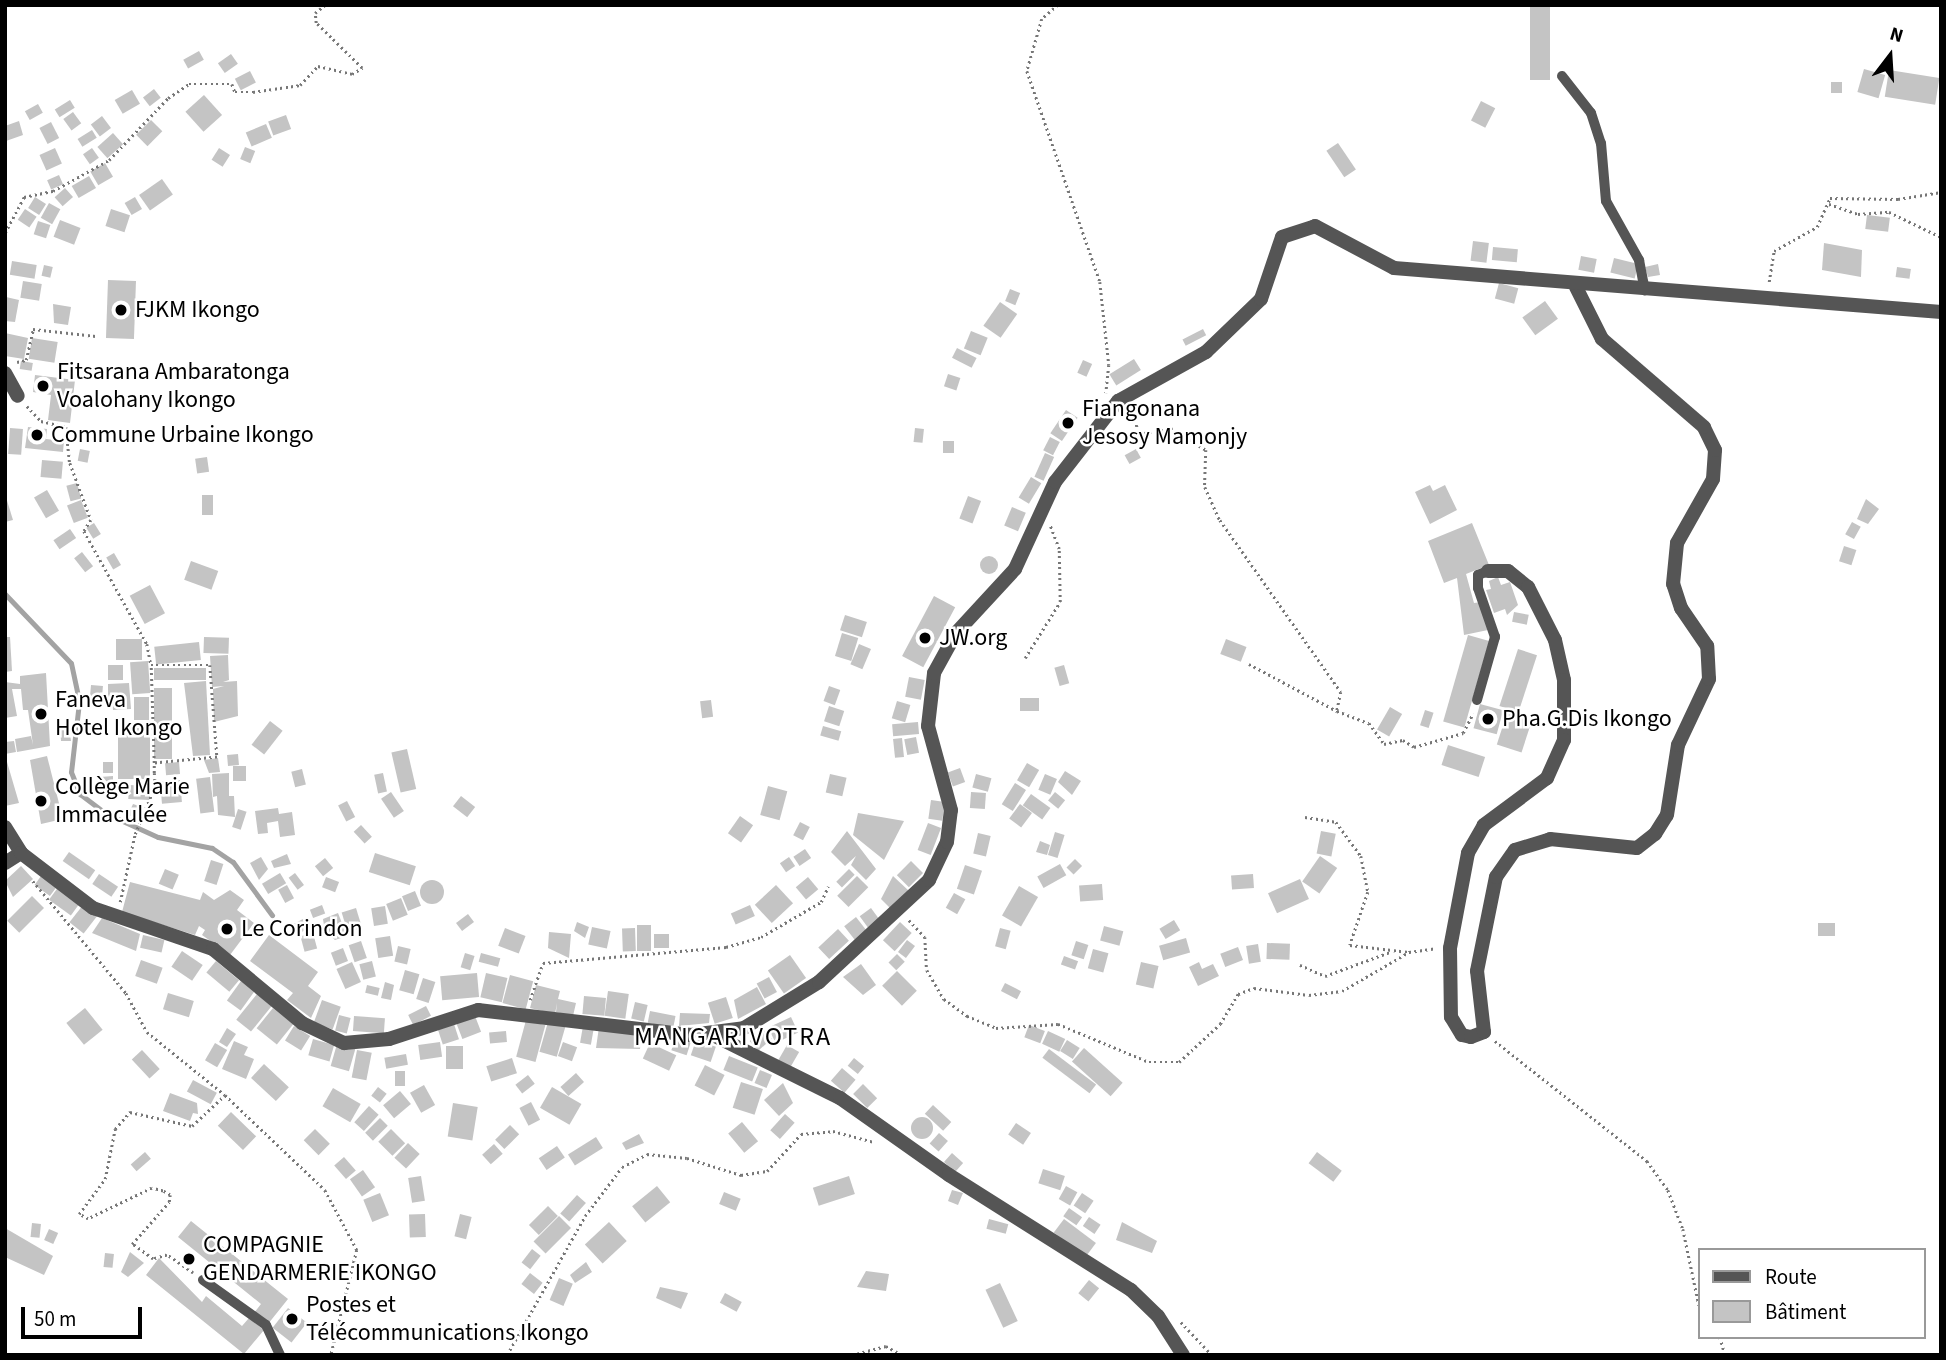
<!DOCTYPE html>
<meta charset="utf-8">
<style>
body{margin:0}
#map{position:relative;width:1946px;height:1360px;overflow:hidden;background:#fff;font-family:"Source Sans 3",sans-serif}
div>[style]{position:absolute}
[style*='--x']{left:calc(var(--x)*1px);top:calc(var(--y)*1px);width:calc(var(--w)*1px);rotate:calc(var(--a)*1deg)}
.stream>*{height:5px;margin:-2.5px;padding:0 2.5px;transform-origin:2.5px;border-radius:2.5px;background:#a3a3a3}
.building>*{inset:0;background:#c4c4c4;transform-origin:0 0}
.round{border-radius:50%}
.path>*{height:2.5px;margin-top:-1.25px;transform-origin:0;background:repeating-linear-gradient(90deg,#777 0 2px,transparent 0 5.5px)}
.service>*{height:10px;margin:-5px;padding:0 5px;transform-origin:5px;border-radius:5px;background:#555}
.minor>*{height:14px;margin:-7px;padding:0 7px;transform-origin:7px;border-radius:7px;background:#555}
.tertiary>*{height:14px;margin:-7px;padding:0 7px;transform-origin:7px;border-radius:7px;background:#555}
.dots>*{width:19px;height:19px;translate:-50% -50%;box-sizing:border-box;border:4px solid #fff;border-radius:50%}
span{translate:-50% -50%;white-space:nowrap;text-align:center;line-height:1.15;-webkit-text-stroke:5px #fff;paint-order:stroke}
.poi-label{font-size:24px;color:#000}
.left{translate:0 -50%;text-align:left}
.neighbourhood-label{font-size:26px;color:#000;letter-spacing:2px}
.frame{position:absolute;inset:0;border:7px solid #000;pointer-events:none}
.legend{position:absolute;left:1698px;top:1248px;width:228px;height:91px;box-sizing:border-box;background:#fff;border:2px solid #999;margin:0;padding:9px 12px;list-style:none;font-size:21px;color:#000}
.legend li{display:flex;align-items:center;gap:14px;height:35px}
.legend b{width:35px;border:2px solid #999}
.north{position:absolute;left:1855px;top:21px;width:70px;height:70px;-webkit-text-stroke:5px #fff;paint-order:stroke;rotate:17deg;font-size:19px;font-weight:700;line-height:28px;text-align:center;color:#000}
.north::after{content:'';display:block;margin:auto;width:24px;height:32px;background:#000;clip-path:polygon(50% 0,100% 100%,50% 72%,0 100%)}
.scale{position:absolute;left:21px;top:1307px;width:121px;height:32px;box-sizing:border-box;border:4px solid #000;border-top:0;padding-left:9px;font-size:21px;line-height:24px;white-space:nowrap;color:#000;-webkit-text-stroke:5px #fff;paint-order:stroke}
</style>
<div id="map">
<div class="stream">
<i style="--x:5;--y:594;--w:95;--a:46.3"></i>
<i style="--x:71;--y:663;--w:40;--a:78"></i>
<i style="--x:79;--y:702;--w:70;--a:96.5"></i>
<i style="--x:71;--y:772;--w:24;--a:68"></i>
<i style="--x:80;--y:794;--w:31;--a:37"></i>
<i style="--x:105;--y:813;--w:58;--a:24.4"></i>
<i style="--x:158;--y:837;--w:55;--a:11.5"></i>
<i style="--x:212;--y:848;--w:25;--a:34"></i>
<i style="--x:233;--y:862;--w:66;--a:53.7"></i>
</div>
<div class="building">
<i style="left:1530px;top:5px;width:20px;height:75px"></i>
<i style="left:199px;top:51px;width:10px;height:18px;rotate:61deg"></i>
<i style="left:231px;top:54px;width:12px;height:16px;rotate:55deg"></i>
<i style="left:1864px;top:69px;width:22px;height:24px;rotate:16deg"></i>
<i style="left:1889px;top:70px;width:51px;height:27px;rotate:9deg"></i>
<i style="left:250px;top:71px;width:13px;height:17px;rotate:63deg"></i>
<i style="left:1831px;top:82px;width:11px;height:11px"></i>
<i style="left:154px;top:89px;width:11px;height:14px;rotate:52deg"></i>
<i style="left:132px;top:90px;width:16px;height:20px;rotate:60deg"></i>
<i style="left:204px;top:95px;width:27px;height:25px;rotate:48deg"></i>
<i style="left:70px;top:100px;width:9px;height:18px;rotate:58deg"></i>
<i style="left:1481px;top:101px;width:16px;height:22px;rotate:27deg"></i>
<i style="left:38px;top:104px;width:10px;height:15px;rotate:61deg"></i>
<i style="left:73px;top:112px;width:14px;height:12px;rotate:54deg"></i>
<i style="left:286px;top:115px;width:15px;height:19px;rotate:70deg"></i>
<i style="left:102px;top:116px;width:15px;height:14px;rotate:53deg"></i>
<i style="left:151px;top:120px;width:16px;height:21px;rotate:45deg"></i>
<i style="clip-path:polygon(19px 121px,23px 135px,6px 141px,5px 126px)"></i>
<i style="left:51px;top:122px;width:18px;height:13px;rotate:63deg"></i>
<i style="left:266px;top:124px;width:15px;height:22px;rotate:67deg"></i>
<i style="left:92px;top:130px;width:9px;height:17px;rotate:58deg"></i>
<i style="left:113px;top:133px;width:15px;height:21px;rotate:48deg"></i>
<i style="left:1338px;top:143px;width:32px;height:14px;rotate:56deg"></i>
<i style="left:245px;top:147px;width:11px;height:13px;rotate:22deg"></i>
<i style="left:55px;top:148px;width:17px;height:17px;rotate:66deg"></i>
<i style="left:92px;top:148px;width:12px;height:11px;rotate:55deg"></i>
<i style="left:219px;top:148px;width:13px;height:14px;rotate:32deg"></i>
<i style="left:105px;top:163px;width:16px;height:17px;rotate:60deg"></i>
<i style="left:59px;top:175px;width:10px;height:13px;rotate:66deg"></i>
<i style="left:89px;top:176px;width:14px;height:20px;rotate:60deg"></i>
<i style="left:162px;top:179px;width:19px;height:28px;rotate:55deg"></i>
<i style="left:65px;top:188px;width:12px;height:14px;rotate:48deg"></i>
<i style="left:35px;top:197px;width:13px;height:13px;rotate:32deg"></i>
<i style="left:135px;top:197px;width:14px;height:12px;rotate:60deg"></i>
<i style="left:49px;top:203px;width:13px;height:17px;rotate:29deg"></i>
<i style="left:25px;top:209px;width:14px;height:13px;rotate:34deg"></i>
<i style="left:111px;top:209px;width:20px;height:18px;rotate:18deg"></i>
<i style="left:1867px;top:215px;width:23px;height:14px;rotate:7deg"></i>
<i style="left:60px;top:220px;width:22px;height:18px;rotate:21deg"></i>
<i style="left:38px;top:221px;width:13px;height:14px;rotate:18deg"></i>
<i style="left:1473px;top:241px;width:16px;height:20px;rotate:7deg"></i>
<i style="clip-path:polygon(1824px 243px,1862px 250px,1861px 277px,1822px 270px)"></i>
<i style="left:1493px;top:247px;width:25px;height:13px;rotate:5deg"></i>
<i style="left:1581px;top:256px;width:16px;height:14px;rotate:11deg"></i>
<i style="left:1614px;top:258px;width:25px;height:15px;rotate:14deg"></i>
<i style="left:12px;top:261px;width:25px;height:14px;rotate:9deg"></i>
<i style="clip-path:polygon(1658px 264px,1660px 275px,1648px 277px,1645px 267px)"></i>
<i style="left:44px;top:265px;width:9px;height:11px;rotate:13deg"></i>
<i style="left:1897px;top:267px;width:14px;height:10px;rotate:8deg"></i>
<i style="left:108px;top:280px;width:28px;height:58px;rotate:2deg"></i>
<i style="left:23px;top:281px;width:19px;height:17px;rotate:9deg"></i>
<i style="left:1499px;top:283px;width:20px;height:16px;rotate:15deg"></i>
<i style="left:1010px;top:289px;width:11px;height:13px;rotate:22deg"></i>
<i style="clip-path:polygon(6px 297px,19px 300px,15px 322px,5px 321px)"></i>
<i style="left:1545px;top:301px;width:22px;height:28px;rotate:54deg"></i>
<i style="left:1000px;top:302px;width:21px;height:29px;rotate:35deg"></i>
<i style="clip-path:polygon(53px 304px,71px 307px,68px 325px,54px 323px)"></i>
<i style="left:1203px;top:329px;width:7px;height:23px;rotate:63deg"></i>
<i style="left:971px;top:331px;width:18px;height:19px;rotate:22deg"></i>
<i style="clip-path:polygon(5px 333px,28px 338px,24px 359px,5px 356px)"></i>
<i style="left:32px;top:338px;width:26px;height:21px;rotate:9deg"></i>
<i style="left:957px;top:348px;width:22px;height:11px;rotate:27deg"></i>
<i style="left:1134px;top:359px;width:13px;height:29px;rotate:58deg"></i>
<i style="left:1083px;top:360px;width:10px;height:14px;rotate:24deg"></i>
<i style="left:21px;top:361px;width:12px;height:8px;rotate:9deg"></i>
<i style="left:948px;top:374px;width:13px;height:13px;rotate:18deg"></i>
<i style="clip-path:polygon(35px 375px,75px 380px,70px 423px,48px 420px,51px 395px,33px 392px)"></i>
<i style="left:1066px;top:410px;width:14px;height:28px;rotate:34deg"></i>
<i style="clip-path:polygon(28px 427px,47px 429px,46px 439px,64px 441px,63px 452px,25px 448px)"></i>
<i style="left:10px;top:428px;width:13px;height:26px;rotate:4deg"></i>
<i style="left:915px;top:428px;width:9px;height:14px;rotate:6deg"></i>
<i style="left:1050px;top:437px;width:11px;height:15px;rotate:27deg"></i>
<i style="left:943px;top:441px;width:11px;height:12px"></i>
<i style="left:80px;top:449px;width:10px;height:12px;rotate:11deg"></i>
<i style="left:1136px;top:449px;width:10px;height:13px;rotate:61deg"></i>
<i style="left:1045px;top:453px;width:10px;height:26px;rotate:24deg"></i>
<i style="left:207px;top:457px;width:15px;height:12px;rotate:82deg"></i>
<i style="left:42px;top:460px;width:21px;height:17px;rotate:5deg"></i>
<i style="left:1031px;top:477px;width:12px;height:24px;rotate:31deg"></i>
<i style="left:77px;top:483px;width:16px;height:11px;rotate:75deg"></i>
<i style="clip-path:polygon(1430px 485px,1433px 491px,1445px 485px,1457px 510px,1430px 524px,1415px 492px)"></i>
<i style="left:47px;top:490px;width:24px;height:15px;rotate:60deg"></i>
<i style="clip-path:polygon(5px 494px,13px 520px,5px 522px)"></i>
<i style="left:202px;top:495px;width:11px;height:20px"></i>
<i style="left:968px;top:496px;width:14px;height:24px;rotate:21deg"></i>
<i style="clip-path:polygon(1866px 499px,1879px 509px,1868px 524px,1857px 519px)"></i>
<i style="left:81px;top:500px;width:19px;height:15px;rotate:69deg"></i>
<i style="left:1012px;top:507px;width:15px;height:20px;rotate:23deg"></i>
<i style="left:1852px;top:522px;width:10px;height:14px;rotate:29deg"></i>
<i style="left:94px;top:523px;width:13px;height:9px;rotate:58deg"></i>
<i style="clip-path:polygon(1472px 523px,1489px 565px,1466px 574px,1474px 603px,1482px 602px,1488px 630px,1464px 635px,1457px 578px,1444px 583px,1428px 541px)"></i>
<i style="left:70px;top:529px;width:11px;height:20px;rotate:56deg"></i>
<i style="left:1844px;top:546px;width:13px;height:16px;rotate:18deg"></i>
<i style="left:82px;top:552px;width:18px;height:10px;rotate:52deg"></i>
<i style="left:114px;top:553px;width:14px;height:9px;rotate:60deg"></i>
<i class="round" style="left:980px;top:556px;width:18px;height:18px"></i>
<i style="left:191px;top:561px;width:29px;height:20px;rotate:20deg"></i>
<i style="clip-path:polygon(1498px 577px,1501px 585px,1510px 582px,1518px 605px,1507px 615px,1505px 609px,1494px 613px,1486px 590px,1491px 589px,1489px 581px)"></i>
<i style="left:150px;top:585px;width:32px;height:23px;rotate:62deg"></i>
<i style="left:934px;top:596px;width:24px;height:68px;rotate:28deg"></i>
<i style="left:1514px;top:612px;width:15px;height:10px;rotate:11deg"></i>
<i style="left:845px;top:615px;width:23px;height:16px;rotate:18deg"></i>
<i style="left:842px;top:633px;width:17px;height:24px;rotate:17deg"></i>
<i style="left:1468px;top:635px;width:22px;height:90px;rotate:16deg"></i>
<i style="clip-path:polygon(5px 637px,10px 637px,12px 671px,5px 672px)"></i>
<i style="left:204px;top:637px;width:25px;height:16px;rotate:2deg"></i>
<i style="left:142px;top:639px;width:21px;height:26px;rotate:90deg"></i>
<i style="left:1226px;top:639px;width:22px;height:16px;rotate:21deg"></i>
<i style="left:199px;top:642px;width:18px;height:45px;rotate:84deg"></i>
<i style="left:859px;top:644px;width:13px;height:22px;rotate:23deg"></i>
<i style="left:1518px;top:649px;width:20px;height:60px;rotate:18deg"></i>
<i style="clip-path:polygon(228px 655px,229px 680px,223px 682px,237px 681px,238px 716px,214px 722px,213px 689px,224px 686px,212px 687px,210px 656px)"></i>
<i style="left:148px;top:661px;width:32px;height:18px;rotate:86deg"></i>
<i style="left:108px;top:665px;width:15px;height:15px"></i>
<i style="left:1064px;top:665px;width:19px;height:10px;rotate:74deg"></i>
<i style="left:206px;top:668px;width:12px;height:52px;rotate:90deg"></i>
<i style="clip-path:polygon(46px 673px,50px 746px,17px 752px,15px 739px,31px 736px,33px 745px,28px 710px,23px 710px,21px 689px,12px 689px,17px 716px,5px 718px,5px 682px,20px 684px,20px 676px)"></i>
<i style="left:909px;top:677px;width:16px;height:20px;rotate:11deg"></i>
<i style="clip-path:polygon(206px 681px,210px 755px,193px 756px,184px 683px)"></i>
<i style="clip-path:polygon(129px 683px,131px 709px,113px 710px,112px 698px,124px 696px,108px 697px,108px 684px)"></i>
<i style="left:91px;top:685px;width:12px;height:13px;rotate:5deg"></i>
<i style="left:829px;top:686px;width:12px;height:16px;rotate:20deg"></i>
<i style="left:154px;top:688px;width:18px;height:71px"></i>
<i style="left:134px;top:697px;width:15px;height:23px"></i>
<i style="left:1039px;top:698px;width:13px;height:19px;rotate:90deg"></i>
<i style="left:711px;top:700px;width:17px;height:11px;rotate:83deg"></i>
<i style="left:897px;top:701px;width:14px;height:18px;rotate:17deg"></i>
<i style="left:1480px;top:704px;width:24px;height:25px;rotate:15deg"></i>
<i style="left:829px;top:706px;width:16px;height:16px;rotate:18deg"></i>
<i style="left:1390px;top:707px;width:14px;height:26px;rotate:30deg"></i>
<i style="left:1425px;top:710px;width:9px;height:16px;rotate:18deg"></i>
<i style="left:1507px;top:713px;width:26px;height:33px;rotate:18deg"></i>
<i style="left:270px;top:721px;width:16px;height:30px;rotate:38deg"></i>
<i style="left:918px;top:722px;width:12px;height:26px;rotate:85deg"></i>
<i style="left:823px;top:726px;width:19px;height:10px;rotate:16deg"></i>
<i style="clip-path:polygon(69px 727px,71px 741px,61px 741px,60px 728px)"></i>
<i style="left:118px;top:728px;width:32px;height:51px"></i>
<i style="left:916px;top:737px;width:16px;height:12px;rotate:79deg"></i>
<i style="left:902px;top:738px;width:19px;height:9px;rotate:84deg"></i>
<i style="clip-path:polygon(14px 741px,16px 752px,5px 754px,5px 742px)"></i>
<i style="left:1448px;top:745px;width:39px;height:21px;rotate:18deg"></i>
<i style="left:407px;top:749px;width:41px;height:16px;rotate:77deg"></i>
<i style="left:238px;top:754px;width:11px;height:11px;rotate:85deg"></i>
<i style="clip-path:polygon(5px 755px,19px 803px,5px 806px)"></i>
<i style="clip-path:polygon(47px 756px,63px 819px,41px 824px,30px 760px)"></i>
<i style="clip-path:polygon(218px 758px,220px 772px,209px 773px,204px 760px)"></i>
<i style="left:103px;top:762px;width:10px;height:11px"></i>
<i style="left:179px;top:762px;width:12px;height:14px;rotate:85deg"></i>
<i style="left:1027px;top:763px;width:14px;height:20px;rotate:30deg"></i>
<i style="left:246px;top:766px;width:15px;height:13px;rotate:90deg"></i>
<i style="left:960px;top:768px;width:15px;height:13px;rotate:70deg"></i>
<i style="left:302px;top:769px;width:16px;height:11px;rotate:76deg"></i>
<i style="clip-path:polygon(1065px 771px,1081px 781px,1072px 795px,1058px 782px)"></i>
<i style="clip-path:polygon(229px 773px,229px 796px,234px 796px,235px 817px,218px 815px,217px 796px,213px 797px,212px 774px)"></i>
<i style="left:383px;top:773px;width:19px;height:9px;rotate:78deg"></i>
<i style="left:830px;top:774px;width:17px;height:19px;rotate:13deg"></i>
<i style="left:976px;top:774px;width:16px;height:14px;rotate:15deg"></i>
<i style="left:1045px;top:774px;width:13px;height:17px;rotate:23deg"></i>
<i style="clip-path:polygon(113px 776px,113px 784px,100px 786px,100px 777px)"></i>
<i style="left:210px;top:777px;width:35px;height:14px;rotate:83deg"></i>
<i style="left:180px;top:780px;width:22px;height:20px;rotate:85deg"></i>
<i style="left:1015px;top:783px;width:13px;height:25px;rotate:32deg"></i>
<i style="left:129px;top:785px;width:21px;height:14px;rotate:3deg"></i>
<i style="left:768px;top:786px;width:20px;height:30px;rotate:15deg"></i>
<i style="left:391px;top:792px;width:23px;height:12px;rotate:56deg"></i>
<i style="left:971px;top:792px;width:15px;height:16px;rotate:4deg"></i>
<i style="left:1055px;top:792px;width:13px;height:11px;rotate:39deg"></i>
<i style="left:1031px;top:794px;width:24px;height:14px;rotate:36deg"></i>
<i style="left:461px;top:796px;width:18px;height:13px;rotate:38deg"></i>
<i style="left:931px;top:800px;width:14px;height:19px;rotate:8deg"></i>
<i style="left:347px;top:801px;width:18px;height:10px;rotate:63deg"></i>
<i style="clip-path:polygon(133px 804px,142px 807px,138px 819px,128px 815px)"></i>
<i style="left:1020px;top:804px;width:15px;height:18px;rotate:37deg"></i>
<i style="clip-path:polygon(278px 808px,279px 814px,292px 812px,295px 835px,280px 837px,278px 821px,267px 823px,268px 833px,258px 834px,255px 811px)"></i>
<i style="left:238px;top:809px;width:9px;height:19px;rotate:18deg"></i>
<i style="clip-path:polygon(858px 813px,904px 821px,884px 860px,853px 835px)"></i>
<i style="left:740px;top:816px;width:16px;height:21px;rotate:35deg"></i>
<i style="left:800px;top:822px;width:11px;height:15px;rotate:27deg"></i>
<i style="left:928px;top:823px;width:14px;height:29px;rotate:21deg"></i>
<i style="left:361px;top:825px;width:16px;height:10px;rotate:47deg"></i>
<i style="clip-path:polygon(847px 831px,876px 869px,866px 880px,851px 865px,856px 856px,845px 866px,831px 852px)"></i>
<i style="left:1321px;top:831px;width:15px;height:23px;rotate:11deg"></i>
<i style="left:1055px;top:832px;width:10px;height:24px;rotate:17deg"></i>
<i style="left:978px;top:833px;width:13px;height:21px;rotate:13deg"></i>
<i style="clip-path:polygon(1040px 841px,1050px 845px,1047px 855px,1036px 852px)"></i>
<i style="left:805px;top:849px;width:11px;height:14px;rotate:56deg"></i>
<i style="left:69px;top:852px;width:32px;height:11px;rotate:35deg"></i>
<i style="left:375px;top:853px;width:43px;height:20px;rotate:18deg"></i>
<i style="clip-path:polygon(287px 854px,291px 864px,274px 868px,271px 861px)"></i>
<i style="left:1320px;top:856px;width:21px;height:31px;rotate:35deg"></i>
<i style="clip-path:polygon(261px 857px,268px 869px,259px 880px,250px 863px)"></i>
<i style="left:789px;top:857px;width:11px;height:11px;rotate:56deg"></i>
<i style="left:325px;top:858px;width:13px;height:13px;rotate:51deg"></i>
<i style="left:1075px;top:859px;width:10px;height:12px;rotate:45deg"></i>
<i style="left:211px;top:860px;width:13px;height:22px;rotate:18deg"></i>
<i style="left:911px;top:861px;width:17px;height:20px;rotate:45deg"></i>
<i style="left:1060px;top:864px;width:13px;height:26px;rotate:61deg"></i>
<i style="left:965px;top:865px;width:18px;height:25px;rotate:19deg"></i>
<i style="clip-path:polygon(21px 866px,33px 879px,13px 897px,5px 881px)"></i>
<i style="left:165px;top:869px;width:15px;height:16px;rotate:23deg"></i>
<i style="left:849px;top:869px;width:8px;height:18px;rotate:45deg"></i>
<i style="left:280px;top:873px;width:12px;height:21px;rotate:59deg"></i>
<i style="left:295px;top:873px;width:15px;height:8px;rotate:53deg"></i>
<i style="left:99px;top:874px;width:23px;height:12px;rotate:34deg"></i>
<i style="left:1253px;top:874px;width:14px;height:22px;rotate:86deg"></i>
<i style="left:41px;top:876px;width:19px;height:11px;rotate:36deg"></i>
<i style="left:857px;top:876px;width:16px;height:28px;rotate:45deg"></i>
<i style="clip-path:polygon(893px 876px,909px 891px,891px 909px,881px 899px)"></i>
<i style="left:326px;top:877px;width:14px;height:11px;rotate:21deg"></i>
<i style="left:808px;top:877px;width:16px;height:16px;rotate:50deg"></i>
<i style="left:1300px;top:879px;width:22px;height:35px;rotate:66deg"></i>
<i class="round" style="left:420px;top:880px;width:24px;height:24px"></i>
<i style="clip-path:polygon(130px 882px,200px 900px,203px 892px,214px 900px,230px 890px,244px 900px,237px 910px,254px 923px,230px 955px,202px 935px,205px 930px,199px 926px,195px 935px,122px 912px)"></i>
<i style="left:1102px;top:884px;width:16px;height:23px;rotate:86deg"></i>
<i style="left:287px;top:885px;width:15px;height:10px;rotate:62deg"></i>
<i style="left:776px;top:885px;width:25px;height:29px;rotate:47deg"></i>
<i style="left:59px;top:886px;width:27px;height:17px;rotate:36deg"></i>
<i style="left:1019px;top:886px;width:22px;height:34px;rotate:30deg"></i>
<i style="left:415px;top:891px;width:16px;height:14px;rotate:68deg"></i>
<i style="left:954px;top:893px;width:13px;height:17px;rotate:29deg"></i>
<i style="left:32px;top:896px;width:17px;height:35px;rotate:45deg"></i>
<i style="left:401px;top:898px;width:18px;height:16px;rotate:68deg"></i>
<i style="left:83px;top:905px;width:18px;height:22px;rotate:38deg"></i>
<i style="left:322px;top:905px;width:9px;height:13px;rotate:69deg"></i>
<i style="left:750px;top:905px;width:12px;height:21px;rotate:66deg"></i>
<i style="left:385px;top:906px;width:18px;height:14px;rotate:81deg"></i>
<i style="left:356px;top:908px;width:21px;height:15px;rotate:73deg"></i>
<i style="left:871px;top:908px;width:14px;height:14px;rotate:54deg"></i>
<i style="clip-path:polygon(338px 913px,347px 936px,335px 940px,325px 932px,323px 919px)"></i>
<i style="left:468px;top:914px;width:10px;height:15px;rotate:53deg"></i>
<i style="left:856px;top:917px;width:18px;height:15px;rotate:52deg"></i>
<i style="clip-path:polygon(102px 918px,140px 934px,136px 951px,92px 933px)"></i>
<i style="left:303px;top:919px;width:11px;height:13px;rotate:63deg"></i>
<i style="left:1174px;top:920px;width:12px;height:17px;rotate:59deg"></i>
<i style="clip-path:polygon(577px 922px,589px 927px,585px 938px,574px 931px)"></i>
<i style="left:900px;top:922px;width:16px;height:25px;rotate:43deg"></i>
<i style="left:1818px;top:923px;width:17px;height:13px"></i>
<i style="left:637px;top:925px;width:14px;height:26px"></i>
<i style="left:1104px;top:926px;width:20px;height:15px;rotate:15deg"></i>
<i style="left:592px;top:927px;width:19px;height:18px;rotate:12deg"></i>
<i style="left:505px;top:928px;width:22px;height:19px;rotate:21deg"></i>
<i style="left:635px;top:928px;width:23px;height:13px;rotate:88deg"></i>
<i style="left:1000px;top:928px;width:11px;height:19px;rotate:15deg"></i>
<i style="left:838px;top:929px;width:16px;height:27px;rotate:47deg"></i>
<i style="clip-path:polygon(549px 932px,571px 934px,569px 958px,548px 948px)"></i>
<i style="left:313px;top:933px;width:16px;height:13px;rotate:75deg"></i>
<i style="left:654px;top:934px;width:15px;height:14px"></i>
<i style="left:143px;top:935px;width:22px;height:13px;rotate:13deg"></i>
<i style="clip-path:polygon(269px 935px,318px 972px,308px 986px,321px 996px,311px 1018px,287px 1000px,293px 993px,250px 961px)"></i>
<i style="left:390px;top:936px;width:20px;height:15px;rotate:81deg"></i>
<i style="left:1186px;top:938px;width:15px;height:28px;rotate:74deg"></i>
<i style="left:907px;top:940px;width:10px;height:15px;rotate:37deg"></i>
<i style="left:361px;top:941px;width:18px;height:13px;rotate:71deg"></i>
<i style="left:1076px;top:941px;width:13px;height:15px;rotate:18deg"></i>
<i style="left:1267px;top:943px;width:23px;height:16px;rotate:2deg"></i>
<i style="left:1258px;top:944px;width:18px;height:12px;rotate:81deg"></i>
<i style="left:398px;top:946px;width:13px;height:16px;rotate:13deg"></i>
<i style="left:1238px;top:947px;width:14px;height:19px;rotate:69deg"></i>
<i style="left:343px;top:948px;width:14px;height:13px;rotate:69deg"></i>
<i style="left:1093px;top:949px;width:16px;height:20px;rotate:15deg"></i>
<i style="left:182px;top:951px;width:25px;height:19px;rotate:34deg"></i>
<i style="left:465px;top:953px;width:10px;height:15px;rotate:17deg"></i>
<i style="left:481px;top:953px;width:20px;height:9px;rotate:15deg"></i>
<i style="left:897px;top:954px;width:11px;height:12px;rotate:45deg"></i>
<i style="left:790px;top:955px;width:28px;height:27px;rotate:55deg"></i>
<i style="left:1064px;top:956px;width:15px;height:9px;rotate:20deg"></i>
<i style="left:141px;top:960px;width:23px;height:17px;rotate:20deg"></i>
<i style="left:216px;top:961px;width:30px;height:15px;rotate:40deg"></i>
<i style="left:372px;top:961px;width:16px;height:13px;rotate:76deg"></i>
<i style="left:352px;top:962px;width:22px;height:17px;rotate:66deg"></i>
<i style="left:1141px;top:962px;width:18px;height:23px;rotate:13deg"></i>
<i style="clip-path:polygon(1199px 962px,1202px 969px,1213px 964px,1219px 976px,1198px 986px,1189px 967px)"></i>
<i style="clip-path:polygon(861px 964px,876px 985px,863px 995px,843px 977px)"></i>
<i style="left:405px;top:970px;width:15px;height:21px;rotate:16deg"></i>
<i style="left:897px;top:971px;width:28px;height:21px;rotate:45deg"></i>
<i style="left:477px;top:973px;width:24px;height:37px;rotate:85deg"></i>
<i style="left:486px;top:973px;width:22px;height:25px;rotate:13deg"></i>
<i style="left:510px;top:975px;width:24px;height:29px;rotate:15deg"></i>
<i style="left:769px;top:977px;width:17px;height:14px;rotate:62deg"></i>
<i style="left:423px;top:978px;width:13px;height:22px;rotate:18deg"></i>
<i style="left:241px;top:981px;width:17px;height:24px;rotate:36deg"></i>
<i style="clip-path:polygon(385px 982px,394px 985px,391px 1000px,381px 998px)"></i>
<i style="left:1005px;top:983px;width:18px;height:9px;rotate:27deg"></i>
<i style="left:367px;top:985px;width:13px;height:8px;rotate:13deg"></i>
<i style="clip-path:polygon(536px 985px,560px 991px,558px 999px,576px 1003px,573px 1016px,556px 1012px,557px 1003px,555px 1014px,530px 1008px)"></i>
<i style="clip-path:polygon(757px 987px,766px 1004px,738px 1019px,734px 1000px)"></i>
<i style="left:608px;top:991px;width:21px;height:25px;rotate:8deg"></i>
<i style="left:168px;top:993px;width:27px;height:17px;rotate:17deg"></i>
<i style="left:257px;top:994px;width:19px;height:33px;rotate:39deg"></i>
<i style="left:584px;top:996px;width:22px;height:18px;rotate:5deg"></i>
<i style="left:726px;top:997px;width:22px;height:19px;rotate:72deg"></i>
<i style="left:322px;top:1000px;width:20px;height:24px;rotate:20deg"></i>
<i style="left:635px;top:1002px;width:13px;height:17px;rotate:13deg"></i>
<i style="left:426px;top:1006px;width:11px;height:20px;rotate:63deg"></i>
<i style="left:85px;top:1008px;width:28px;height:24px;rotate:51deg"></i>
<i style="left:273px;top:1008px;width:26px;height:26px;rotate:39deg"></i>
<i style="left:650px;top:1011px;width:26px;height:12px;rotate:11deg"></i>
<i style="clip-path:polygon(680px 1013px,710px 1014px,709px 1023px,679px 1026px)"></i>
<i style="left:339px;top:1015px;width:12px;height:16px;rotate:14deg"></i>
<i style="left:354px;top:1016px;width:31px;height:15px;rotate:4deg"></i>
<i style="left:475px;top:1016px;width:17px;height:20px;rotate:69deg"></i>
<i style="left:791px;top:1017px;width:17px;height:25px;rotate:65deg"></i>
<i style="left:526px;top:1020px;width:20px;height:38px;rotate:15deg"></i>
<i style="left:548px;top:1022px;width:18px;height:31px;rotate:16deg"></i>
<i style="left:454px;top:1024px;width:16px;height:17px;rotate:72deg"></i>
<i style="left:1029px;top:1025px;width:17px;height:13px;rotate:21deg"></i>
<i style="left:294px;top:1026px;width:19px;height:17px;rotate:32deg"></i>
<i style="left:583px;top:1026px;width:11px;height:17px;rotate:10deg"></i>
<i style="clip-path:polygon(599px 1027px,642px 1034px,640px 1049px,596px 1048px)"></i>
<i style="clip-path:polygon(227px 1028px,236px 1034px,227px 1047px,219px 1042px)"></i>
<i style="left:763px;top:1029px;width:13px;height:18px;rotate:48deg"></i>
<i style="left:506px;top:1031px;width:11px;height:17px;rotate:85deg"></i>
<i style="left:1048px;top:1031px;width:19px;height:14px;rotate:25deg"></i>
<i style="left:676px;top:1036px;width:16px;height:15px;rotate:18deg"></i>
<i style="left:313px;top:1039px;width:22px;height:17px;rotate:16deg"></i>
<i style="left:696px;top:1040px;width:21px;height:16px;rotate:19deg"></i>
<i style="left:1067px;top:1040px;width:15px;height:13px;rotate:32deg"></i>
<i style="clip-path:polygon(234px 1041px,248px 1047px,244px 1055px,254px 1059px,246px 1079px,222px 1069px)"></i>
<i style="left:440px;top:1042px;width:15px;height:22px;rotate:82deg"></i>
<i style="left:563px;top:1042px;width:15px;height:15px;rotate:20deg"></i>
<i style="left:215px;top:1043px;width:14px;height:20px;rotate:30deg"></i>
<i style="left:650px;top:1043px;width:29px;height:17px;rotate:25deg"></i>
<i style="left:337px;top:1044px;width:19px;height:23px;rotate:16deg"></i>
<i style="left:787px;top:1045px;width:14px;height:19px;rotate:30deg"></i>
<i style="left:446px;top:1046px;width:17px;height:23px"></i>
<i style="left:1084px;top:1048px;width:52px;height:18px;rotate:42deg"></i>
<i style="left:1049px;top:1049px;width:59px;height:11px;rotate:37deg"></i>
<i style="left:142px;top:1050px;width:26px;height:14px;rotate:47deg"></i>
<i style="left:357px;top:1050px;width:15px;height:28px;rotate:11deg"></i>
<i style="left:406px;top:1054px;width:11px;height:22px;rotate:80deg"></i>
<i style="left:729px;top:1056px;width:31px;height:15px;rotate:22deg"></i>
<i style="left:512px;top:1058px;width:16px;height:27px;rotate:72deg"></i>
<i style="left:854px;top:1058px;width:13px;height:10px;rotate:39deg"></i>
<i style="left:264px;top:1064px;width:34px;height:19px;rotate:43deg"></i>
<i style="left:705px;top:1065px;width:22px;height:23px;rotate:27deg"></i>
<i style="left:842px;top:1068px;width:18px;height:17px;rotate:41deg"></i>
<i style="left:760px;top:1070px;width:13px;height:14px;rotate:23deg"></i>
<i style="left:395px;top:1071px;width:10px;height:15px"></i>
<i style="left:576px;top:1073px;width:12px;height:21px;rotate:48deg"></i>
<i style="left:528px;top:1075px;width:11px;height:16px;rotate:52deg"></i>
<i style="left:193px;top:1080px;width:27px;height:13px;rotate:28deg"></i>
<i style="left:741px;top:1082px;width:23px;height:27px;rotate:18deg"></i>
<i style="clip-path:polygon(783px 1083px,793px 1103px,779px 1116px,764px 1100px)"></i>
<i style="left:863px;top:1084px;width:20px;height:14px;rotate:45deg"></i>
<i style="left:424px;top:1085px;width:23px;height:16px;rotate:61deg"></i>
<i style="left:378px;top:1087px;width:11px;height:11px;rotate:38deg"></i>
<i style="left:552px;top:1087px;width:34px;height:24px;rotate:30deg"></i>
<i style="left:333px;top:1088px;width:32px;height:21px;rotate:30deg"></i>
<i style="left:400px;top:1091px;width:17px;height:22px;rotate:50deg"></i>
<i style="clip-path:polygon(170px 1093px,197px 1103px,198px 1114px,193px 1113px,190px 1121px,163px 1111px)"></i>
<i style="left:531px;top:1102px;width:20px;height:13px;rotate:63deg"></i>
<i style="left:453px;top:1103px;width:25px;height:34px;rotate:9deg"></i>
<i style="left:933px;top:1105px;width:25px;height:12px;rotate:43deg"></i>
<i style="left:369px;top:1106px;width:13px;height:22px;rotate:42deg"></i>
<i style="left:231px;top:1112px;width:35px;height:19px;rotate:44deg"></i>
<i style="left:785px;top:1114px;width:13px;height:22px;rotate:42deg"></i>
<i class="round" style="left:911px;top:1117px;width:22px;height:22px"></i>
<i style="left:380px;top:1118px;width:11px;height:21px;rotate:45deg"></i>
<i style="left:742px;top:1122px;width:25px;height:18px;rotate:50deg"></i>
<i style="left:1016px;top:1123px;width:18px;height:14px;rotate:34deg"></i>
<i style="left:510px;top:1125px;width:13px;height:21px;rotate:45deg"></i>
<i style="left:315px;top:1129px;width:21px;height:16px;rotate:45deg"></i>
<i style="left:391px;top:1129px;width:20px;height:18px;rotate:45deg"></i>
<i style="left:939px;top:1133px;width:12px;height:14px;rotate:42deg"></i>
<i style="clip-path:polygon(639px 1134px,644px 1143px,626px 1150px,622px 1143px)"></i>
<i style="left:596px;top:1137px;width:13px;height:33px;rotate:58deg"></i>
<i style="left:408px;top:1143px;width:16px;height:20px;rotate:43deg"></i>
<i style="left:494px;top:1144px;width:13px;height:16px;rotate:48deg"></i>
<i style="left:557px;top:1146px;width:14px;height:22px;rotate:56deg"></i>
<i style="left:145px;top:1152px;width:9px;height:19px;rotate:49deg"></i>
<i style="left:1317px;top:1152px;width:31px;height:14px;rotate:37deg"></i>
<i style="left:952px;top:1153px;width:15px;height:12px;rotate:42deg"></i>
<i style="left:344px;top:1157px;width:18px;height:13px;rotate:49deg"></i>
<i style="left:1043px;top:1169px;width:23px;height:15px;rotate:18deg"></i>
<i style="left:363px;top:1170px;width:21px;height:16px;rotate:55deg"></i>
<i style="left:421px;top:1176px;width:25px;height:13px;rotate:81deg"></i>
<i style="left:849px;top:1176px;width:19px;height:38px;rotate:72deg"></i>
<i style="left:657px;top:1186px;width:21px;height:32px;rotate:51deg"></i>
<i style="left:1066px;top:1186px;width:13px;height:15px;rotate:29deg"></i>
<i style="clip-path:polygon(952px 1190px,963px 1193px,958px 1205px,948px 1201px)"></i>
<i style="left:724px;top:1192px;width:18px;height:13px;rotate:22deg"></i>
<i style="left:380px;top:1193px;width:24px;height:18px;rotate:68deg"></i>
<i style="left:1082px;top:1193px;width:14px;height:15px;rotate:34deg"></i>
<i style="left:577px;top:1195px;width:12px;height:25px;rotate:42deg"></i>
<i style="left:548px;top:1206px;width:14px;height:27px;rotate:45deg"></i>
<i style="left:1069px;top:1208px;width:16px;height:10px;rotate:35deg"></i>
<i style="left:425px;top:1214px;width:23px;height:16px;rotate:88deg"></i>
<i style="left:460px;top:1214px;width:12px;height:23px;rotate:14deg"></i>
<i style="left:559px;top:1216px;width:17px;height:36px;rotate:45deg"></i>
<i style="left:1089px;top:1217px;width:14px;height:11px;rotate:34deg"></i>
<i style="left:989px;top:1219px;width:20px;height:10px;rotate:15deg"></i>
<i style="left:1064px;top:1219px;width:40px;height:17px;rotate:37deg"></i>
<i style="clip-path:polygon(191px 1221px,288px 1299px,268px 1324px,254px 1313px,261px 1304px,178px 1237px)"></i>
<i style="left:609px;top:1222px;width:26px;height:33px;rotate:47deg"></i>
<i style="clip-path:polygon(1122px 1222px,1157px 1241px,1152px 1253px,1116px 1240px)"></i>
<i style="left:32px;top:1223px;width:9px;height:14px;rotate:6deg"></i>
<i style="clip-path:polygon(5px 1228px,53px 1256px,44px 1275px,5px 1257px)"></i>
<i style="left:49px;top:1229px;width:10px;height:12px;rotate:24deg"></i>
<i style="left:532px;top:1249px;width:11px;height:17px;rotate:38deg"></i>
<i style="clip-path:polygon(130px 1252px,144px 1263px,128px 1277px,121px 1272px)"></i>
<i style="left:105px;top:1253px;width:9px;height:14px;rotate:6deg"></i>
<i style="clip-path:polygon(159px 1258px,202px 1302px,206px 1296px,242px 1326px,249px 1318px,264px 1330px,244px 1354px,146px 1275px)"></i>
<i style="clip-path:polygon(586px 1262px,592px 1272px,575px 1283px,570px 1275px)"></i>
<i style="clip-path:polygon(866px 1271px,889px 1274px,886px 1291px,857px 1287px)"></i>
<i style="left:530px;top:1273px;width:16px;height:14px;rotate:38deg"></i>
<i style="left:559px;top:1278px;width:15px;height:24px;rotate:23deg"></i>
<i style="left:1089px;top:1280px;width:13px;height:17px;rotate:39deg"></i>
<i style="left:1000px;top:1283px;width:42px;height:16px;rotate:65deg"></i>
<i style="clip-path:polygon(660px 1287px,688px 1293px,681px 1309px,656px 1298px)"></i>
<i style="left:725px;top:1293px;width:19px;height:11px;rotate:28deg"></i>
<i style="left:288px;top:1308px;width:24px;height:25px;rotate:38deg"></i>
</div>
<div class="path">
<i style="--x:1058;--y:5;--w:21;--a:139"></i>
<i style="--x:1042;--y:19;--w:54;--a:106.1"></i>
<i style="--x:1027;--y:71;--w:223;--a:70.9"></i>
<i style="--x:1100;--y:282;--w:83;--a:83.8"></i>
<i style="--x:1109;--y:365;--w:28;--a:96"></i>
<i style="--x:1829;--y:204;--w:31;--a:19"></i>
<i style="--x:1858;--y:214;--w:31;--a:-4"></i>
<i style="--x:1889;--y:212;--w:58;--a:25.7"></i>
<i style="--x:5;--y:233;--w:41;--a:-62.2"></i>
<i style="--x:24;--y:197;--w:30;--a:-12"></i>
<i style="--x:53;--y:191;--w:64;--a:-29"></i>
<i style="--x:109;--y:160;--w:86;--a:-46.4"></i>
<i style="--x:168;--y:98;--w:25;--a:-34"></i>
<i style="--x:189;--y:84;--w:43;--a:0"></i>
<i style="--x:232;--y:84;--w:9;--a:69"></i>
<i style="--x:235;--y:92;--w:18;--a:0"></i>
<i style="--x:253;--y:92;--w:48;--a:-8.5"></i>
<i style="--x:300;--y:85;--w:26;--a:-47"></i>
<i style="--x:318;--y:66;--w:35;--a:13"></i>
<i style="--x:352;--y:74;--w:12;--a:-31"></i>
<i style="--x:362;--y:68;--w:64;--a:-135.6"></i>
<i style="--x:316;--y:23;--w:10;--a:-96"></i>
<i style="--x:315;--y:13;--w:13;--a:-39"></i>
<i style="--x:1769;--y:282;--w:31;--a:-81"></i>
<i style="--x:1774;--y:251;--w:49;--a:-29.2"></i>
<i style="--x:1817;--y:227;--w:32;--a:-66"></i>
<i style="--x:1830;--y:198;--w:68;--a:0.8"></i>
<i style="--x:1898;--y:199;--w:44;--a:-9.2"></i>
<i style="--x:17;--y:362;--w:9;--a:-13"></i>
<i style="--x:26;--y:360;--w:32;--a:-77"></i>
<i style="--x:33;--y:329;--w:63;--a:6.3"></i>
<i style="--x:27;--y:406;--w:21;--a:47"></i>
<i style="--x:41;--y:421;--w:26;--a:13"></i>
<i style="--x:66;--y:427;--w:36;--a:84"></i>
<i style="--x:70;--y:463;--w:61;--a:69.8"></i>
<i style="--x:91;--y:520;--w:13;--a:122"></i>
<i style="--x:84;--y:531;--w:129;--a:60.9"></i>
<i style="--x:147;--y:644;--w:21;--a:79"></i>
<i style="--x:1132;--y:409;--w:26;--a:74"></i>
<i style="--x:1139;--y:434;--w:33;--a:-11"></i>
<i style="--x:1171;--y:428;--w:41;--a:32.2"></i>
<i style="--x:1206;--y:450;--w:37;--a:92"></i>
<i style="--x:1205;--y:487;--w:36;--a:66"></i>
<i style="--x:1220;--y:520;--w:210;--a:54.9"></i>
<i style="--x:1341;--y:692;--w:19;--a:102"></i>
<i style="--x:1337;--y:711;--w:34;--a:21"></i>
<i style="--x:1369;--y:723;--w:26;--a:54"></i>
<i style="--x:1384;--y:744;--w:19;--a:-12"></i>
<i style="--x:1403;--y:740;--w:13;--a:32"></i>
<i style="--x:1414;--y:747;--w:51;--a:-15.9"></i>
<i style="--x:1463;--y:733;--w:22;--a:-63"></i>
<i style="--x:1025;--y:658;--w:66;--a:-58"></i>
<i style="--x:1060;--y:602;--w:53;--a:-91.1"></i>
<i style="--x:1059;--y:549;--w:25;--a:-111"></i>
<i style="--x:1249;--y:664;--w:100;--a:28.1"></i>
<i style="--x:1305;--y:817;--w:31;--a:9"></i>
<i style="--x:1336;--y:822;--w:42;--a:53.7"></i>
<i style="--x:1361;--y:856;--w:37;--a:79"></i>
<i style="--x:1368;--y:892;--w:56;--a:108.8"></i>
<i style="--x:1350;--y:945;--w:59;--a:6.8"></i>
<i style="--x:33;--y:881;--w:146;--a:50.3"></i>
<i style="--x:126;--y:993;--w:44;--a:61.7"></i>
<i style="--x:147;--y:1032;--w:100;--a:38.9"></i>
<i style="--x:225;--y:1095;--w:138;--a:43.5"></i>
<i style="--x:325;--y:1190;--w:68;--a:61.9"></i>
<i style="--x:357;--y:1250;--w:108;--a:103.9"></i>
<i style="--x:120;--y:902;--w:70;--a:-77.6"></i>
<i style="--x:135;--y:834;--w:52;--a:-67.4"></i>
<i style="--x:155;--y:786;--w:13;--a:-94"></i>
<i style="--x:154;--y:773;--w:10;--a:-90"></i>
<i style="--x:154;--y:763;--w:98;--a:-91.8"></i>
<i style="--x:151;--y:665;--w:59;--a:0"></i>
<i style="--x:210;--y:665;--w:92;--a:85.6"></i>
<i style="--x:217;--y:757;--w:63;--a:174.6"></i>
<i style="--x:909;--y:920;--w:23;--a:47"></i>
<i style="--x:925;--y:937;--w:33;--a:87"></i>
<i style="--x:927;--y:970;--w:34;--a:60"></i>
<i style="--x:944;--y:999;--w:29;--a:36"></i>
<i style="--x:967;--y:1016;--w:31;--a:22"></i>
<i style="--x:996;--y:1028;--w:62;--a:-3.7"></i>
<i style="--x:1058;--y:1024;--w:99;--a:22.7"></i>
<i style="--x:1149;--y:1062;--w:30;--a:0"></i>
<i style="--x:1179;--y:1062;--w:56;--a:-42.8"></i>
<i style="--x:1220;--y:1024;--w:35;--a:-59"></i>
<i style="--x:1238;--y:994;--w:17;--a:-21"></i>
<i style="--x:1254;--y:988;--w:55;--a:7.3"></i>
<i style="--x:1309;--y:995;--w:33;--a:-7"></i>
<i style="--x:1342;--y:991;--w:78;--a:-30.2"></i>
<i style="--x:1409;--y:952;--w:27;--a:-8"></i>
<i style="--x:1300;--y:965;--w:27;--a:24"></i>
<i style="--x:1325;--y:976;--w:69;--a:-20.3"></i>
<i style="--x:530;--y:1000;--w:39;--a:-71"></i>
<i style="--x:543;--y:963;--w:184;--a:-5"></i>
<i style="--x:726;--y:947;--w:36;--a:-16"></i>
<i style="--x:761;--y:937;--w:69;--a:-30.3"></i>
<i style="--x:821;--y:902;--w:17;--a:-65"></i>
<i style="--x:1495;--y:1041;--w:194;--a:38.3"></i>
<i style="--x:1647;--y:1161;--w:36;--a:54"></i>
<i style="--x:1668;--y:1190;--w:42;--a:69"></i>
<i style="--x:1683;--y:1229;--w:78;--a:78.1"></i>
<i style="--x:193;--y:1273;--w:32;--a:-145"></i>
<i style="--x:167;--y:1255;--w:15;--a:164"></i>
<i style="--x:153;--y:1259;--w:26;--a:-144"></i>
<i style="--x:132;--y:1244;--w:56;--a:-48.6"></i>
<i style="--x:169;--y:1202;--w:7;--a:-82"></i>
<i style="--x:170;--y:1195;--w:8;--a:-150"></i>
<i style="--x:163;--y:1191;--w:11;--a:-165"></i>
<i style="--x:152;--y:1188;--w:71;--a:154.2"></i>
<i style="--x:88;--y:1219;--w:10;--a:-151"></i>
<i style="--x:79;--y:1214;--w:44;--a:-53.4"></i>
<i style="--x:105;--y:1179;--w:51;--a:-78.7"></i>
<i style="--x:115;--y:1129;--w:23;--a:-49"></i>
<i style="--x:130;--y:1112;--w:64;--a:12.7"></i>
<i style="--x:192;--y:1126;--w:45;--a:-43.2"></i>
<i style="--x:1181;--y:1322;--w:45;--a:46.8"></i>
<i style="--x:1720;--y:1337;--w:19;--a:74"></i>
<i style="--x:507;--y:1355;--w:159;--a:-60.7"></i>
<i style="--x:585;--y:1216;--w:61;--a:-52.9"></i>
<i style="--x:622;--y:1167;--w:28;--a:-27"></i>
<i style="--x:647;--y:1154;--w:40;--a:5.7"></i>
<i style="--x:687;--y:1158;--w:57;--a:17.5"></i>
<i style="--x:741;--y:1175;--w:26;--a:-9"></i>
<i style="--x:767;--y:1171;--w:50;--a:-47.4"></i>
<i style="--x:801;--y:1134;--w:32;--a:-5"></i>
<i style="--x:833;--y:1131;--w:42;--a:15"></i>
<i style="--x:852;--y:1355;--w:35;--a:-15"></i>
<i style="--x:886;--y:1346;--w:18;--a:29"></i>
</div>
<div class="service">
<i style="--x:1562;--y:76;--w:47;--a:51.9"></i>
<i style="--x:1591;--y:113;--w:32;--a:72"></i>
<i style="--x:1601;--y:143;--w:58;--a:85.1"></i>
<i style="--x:1606;--y:201;--w:68;--a:60.8"></i>
<i style="--x:1639;--y:260;--w:31;--a:79"></i>
<i style="--x:1477;--y:700;--w:66;--a:-74.1"></i>
<i style="--x:1495;--y:637;--w:52;--a:-109.1"></i>
<i style="--x:1478;--y:588;--w:13;--a:-90"></i>
<i style="--x:1478;--y:575;--w:11;--a:-22"></i>
<i style="--x:203;--y:1280;--w:77;--a:35.5"></i>
<i style="--x:266;--y:1325;--w:33;--a:65"></i>
</div>
<div class="minor">
<i style="--x:5;--y:373;--w:26;--a:61"></i>
<i style="--x:1488;--y:571;--w:20;--a:0"></i>
<i style="--x:1508;--y:571;--w:26;--a:39"></i>
<i style="--x:1528;--y:587;--w:59;--a:63"></i>
<i style="--x:1555;--y:640;--w:41;--a:77.3"></i>
<i style="--x:1564;--y:680;--w:60;--a:90"></i>
<i style="--x:1564;--y:740;--w:42;--a:114.1"></i>
<i style="--x:1547;--y:778;--w:79;--a:143.3"></i>
<i style="--x:1484;--y:825;--w:32;--a:120"></i>
<i style="--x:1468;--y:853;--w:97;--a:100.7"></i>
<i style="--x:1450;--y:948;--w:69;--a:89.2"></i>
<i style="--x:1451;--y:1017;--w:21;--a:59"></i>
<i style="--x:1462;--y:1035;--w:9;--a:13"></i>
<i style="--x:1471;--y:1037;--w:14;--a:-21"></i>
<i style="--x:1484;--y:1032;--w:61;--a:-96.5"></i>
<i style="--x:1477;--y:971;--w:96;--a:-78.6"></i>
<i style="--x:1496;--y:877;--w:33;--a:-55"></i>
<i style="--x:1515;--y:850;--w:37;--a:-17"></i>
<i style="--x:1550;--y:839;--w:87;--a:5.9"></i>
<i style="--x:1637;--y:848;--w:23;--a:-38"></i>
<i style="--x:1655;--y:834;--w:22;--a:-58"></i>
<i style="--x:1667;--y:815;--w:71;--a:-81.1"></i>
<i style="--x:1678;--y:745;--w:73;--a:-64.8"></i>
<i style="--x:1709;--y:679;--w:33;--a:-93"></i>
<i style="--x:1707;--y:646;--w:46;--a:-124.4"></i>
<i style="--x:1681;--y:608;--w:25;--a:-108"></i>
<i style="--x:1673;--y:584;--w:41;--a:-84.4"></i>
<i style="--x:1677;--y:543;--w:73;--a:-60.6"></i>
<i style="--x:1713;--y:479;--w:29;--a:-86"></i>
<i style="--x:1715;--y:450;--w:25;--a:-116"></i>
<i style="--x:1704;--y:427;--w:135;--a:-139.2"></i>
<i style="--x:1602;--y:339;--w:58;--a:-116.6"></i>
<i style="--x:5;--y:863;--w:19;--a:-32"></i>
</div>
<div class="tertiary">
<i style="--x:5;--y:827;--w:31;--a:58"></i>
<i style="--x:21;--y:853;--w:91;--a:37.4"></i>
<i style="--x:93;--y:908;--w:127;--a:18.9"></i>
<i style="--x:213;--y:949;--w:116;--a:39.7"></i>
<i style="--x:302;--y:1023;--w:47;--a:25.5"></i>
<i style="--x:344;--y:1043;--w:45;--a:-5.1"></i>
<i style="--x:389;--y:1039;--w:94;--a:-18"></i>
<i style="--x:478;--y:1010;--w:214;--a:6.7"></i>
<i style="--x:691;--y:1035;--w:53;--a:-7.5"></i>
<i style="--x:744;--y:1028;--w:88;--a:-31.5"></i>
<i style="--x:819;--y:982;--w:150;--a:-42.8"></i>
<i style="--x:929;--y:880;--w:42;--a:-64.7"></i>
<i style="--x:947;--y:842;--w:32;--a:-83"></i>
<i style="--x:951;--y:810;--w:87;--a:-105.3"></i>
<i style="--x:928;--y:726;--w:53;--a:-83.5"></i>
<i style="--x:934;--y:673;--w:46;--a:-61.2"></i>
<i style="--x:956;--y:633;--w:87;--a:-47.3"></i>
<i style="--x:1015;--y:569;--w:96;--a:-65.3"></i>
<i style="--x:1055;--y:482;--w:103;--a:-52.1"></i>
<i style="--x:1118;--y:401;--w:101;--a:-29.1"></i>
<i style="--x:1206;--y:352;--w:76;--a:-43.9"></i>
<i style="--x:1261;--y:299;--w:65;--a:-71.3"></i>
<i style="--x:1282;--y:237;--w:35;--a:-18"></i>
<i style="--x:1315;--y:226;--w:89;--a:28"></i>
<i style="--x:1394;--y:268;--w:549;--a:4.6"></i>
<i style="--x:713;--y:1035;--w:142;--a:26.4"></i>
<i style="--x:840;--y:1098;--w:133;--a:35.2"></i>
<i style="--x:949;--y:1175;--w:215;--a:32.3"></i>
<i style="--x:1131;--y:1290;--w:37;--a:44"></i>
<i style="--x:1158;--y:1316;--w:46;--a:57.3"></i>
</div>
<div class="dots">
<i style="left:121px;top:310px;background:#000"></i>
<i style="left:43px;top:386px;background:#000"></i>
<i style="left:1068px;top:423px;background:#000"></i>
<i style="left:37px;top:435px;background:#000"></i>
<i style="left:925px;top:638px;background:#000"></i>
<i style="left:41px;top:714px;background:#000"></i>
<i style="left:1488px;top:719px;background:#000"></i>
<i style="left:41px;top:801px;background:#000"></i>
<i style="left:227px;top:929px;background:#000"></i>
<i style="left:189px;top:1259px;background:#000"></i>
<i style="left:292px;top:1319px;background:#000"></i>
</div>
<div class="poi-label">
<span class="left" style="left:135px;top:310px">FJKM Ikongo</span>
<span class="left" style="left:57px;top:386px">Fitsarana Ambaratonga<br>Voalohany Ikongo</span>
<span class="left" style="left:1082px;top:423px">Fiangonana<br>Jesosy Mamonjy</span>
<span class="left" style="left:51px;top:435px">Commune Urbaine Ikongo</span>
<span class="left" style="left:939px;top:638px">JW.org</span>
<span class="left" style="left:55px;top:714px">Faneva<br>Hotel Ikongo</span>
<span class="left" style="left:1502px;top:719px">Pha.G.Dis Ikongo</span>
<span class="left" style="left:55px;top:801px">Collège Marie<br>Immaculée</span>
<span class="left" style="left:241px;top:929px">Le Corindon</span>
<span class="left" style="left:203px;top:1259px">COMPAGNIE<br>GENDARMERIE IKONGO</span>
<span class="left" style="left:306px;top:1319px">Postes et<br>Télécommunications Ikongo</span>
</div>
<div class="neighbourhood-label">
<span style="left:733px;top:1037px">MANGARIVOTRA</span>
</div>
<div class="frame"></div>
<ul class="legend">
<li><b style="height:9px;background:#555"></b>Route</li>
<li><b style="height:19px;background:#c4c4c4"></b>Bâtiment</li>
</ul>
<div class="north">N</div>
<div class="scale">50 m</div>
</div>
